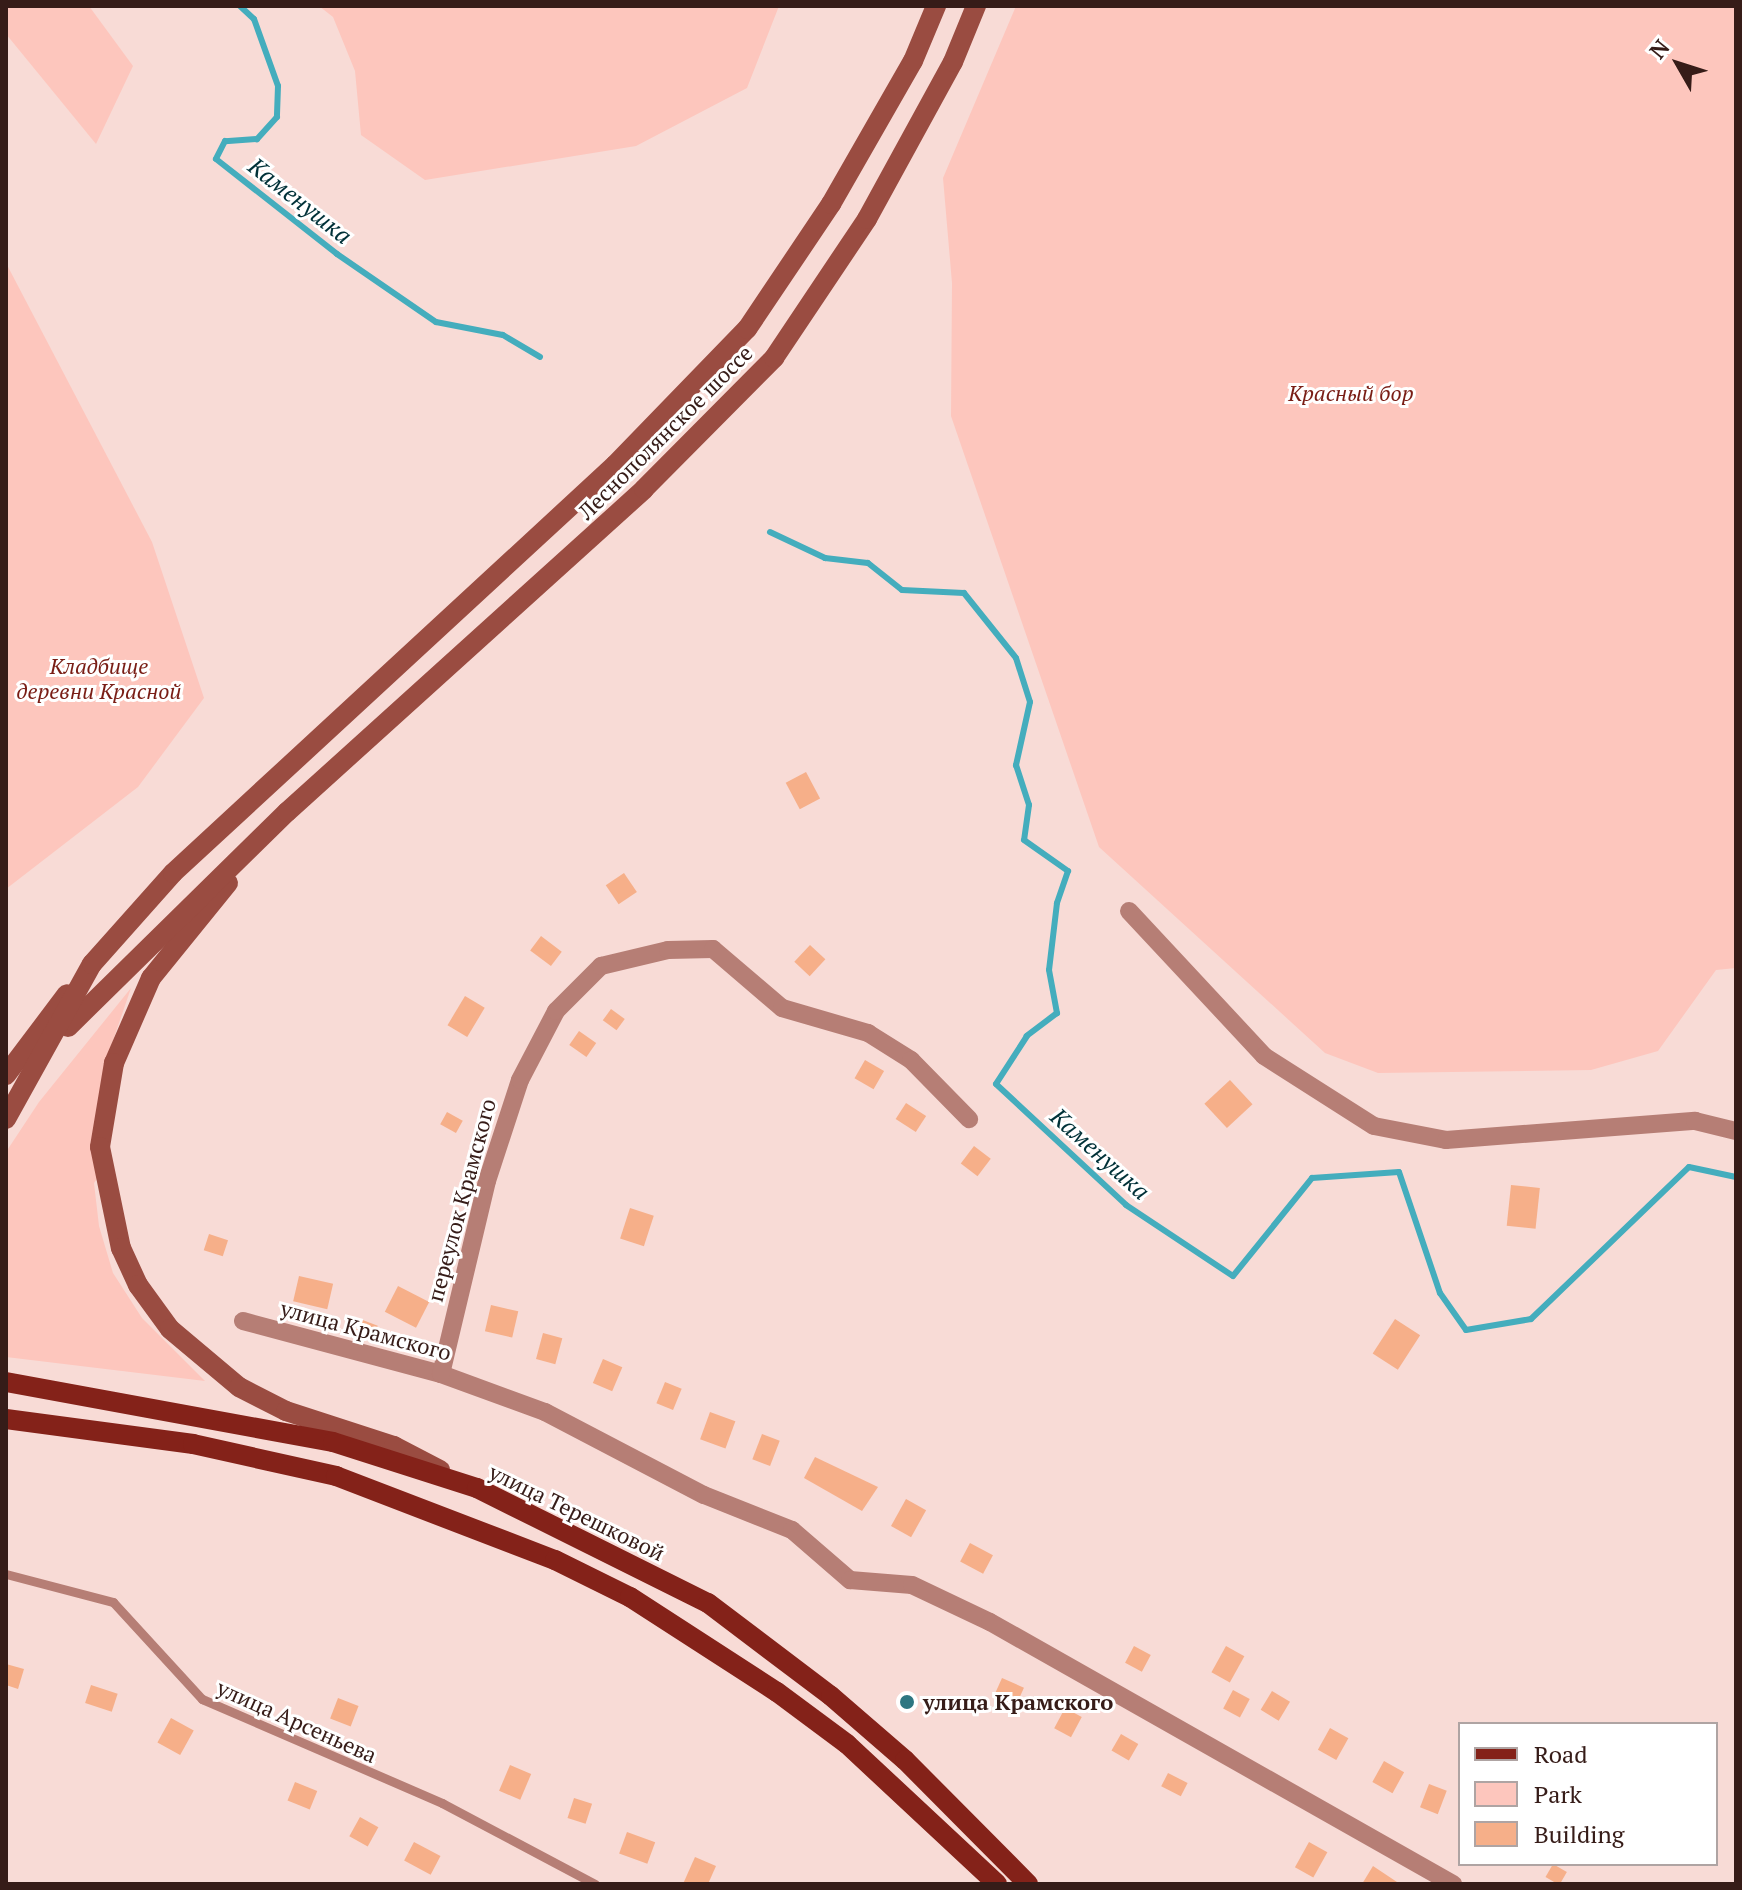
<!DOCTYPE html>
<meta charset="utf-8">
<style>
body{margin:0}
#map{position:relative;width:1742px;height:1890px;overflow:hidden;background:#f8dbd6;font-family:"PT Serif",serif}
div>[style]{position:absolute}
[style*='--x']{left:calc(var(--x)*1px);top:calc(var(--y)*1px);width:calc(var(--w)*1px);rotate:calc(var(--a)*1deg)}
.green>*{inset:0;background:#fdc6bd}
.stream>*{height:6px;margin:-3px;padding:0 3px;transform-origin:3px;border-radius:3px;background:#44adbd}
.building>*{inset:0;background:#f6af89;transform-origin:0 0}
.service>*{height:9px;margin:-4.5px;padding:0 4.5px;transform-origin:4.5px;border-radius:4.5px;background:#b67e75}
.minor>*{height:18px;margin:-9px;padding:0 9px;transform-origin:9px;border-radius:9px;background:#b67e75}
.secondary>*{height:20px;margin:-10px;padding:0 10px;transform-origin:10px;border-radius:10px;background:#9a4c41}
.primary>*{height:20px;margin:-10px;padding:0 10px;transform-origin:10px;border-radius:10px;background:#842219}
.dots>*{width:22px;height:22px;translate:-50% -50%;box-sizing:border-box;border:4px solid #fff;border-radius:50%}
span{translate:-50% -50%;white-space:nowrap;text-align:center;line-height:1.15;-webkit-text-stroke:6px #fff;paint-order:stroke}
.park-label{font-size:22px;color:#791d15;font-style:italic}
.street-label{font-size:22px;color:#361c18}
.poi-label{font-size:22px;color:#361c18;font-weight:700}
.left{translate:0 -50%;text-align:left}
.water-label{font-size:24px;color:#003138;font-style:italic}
.frame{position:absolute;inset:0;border:8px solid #361c18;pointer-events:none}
.legend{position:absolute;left:1458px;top:1722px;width:260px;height:144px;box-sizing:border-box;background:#fff;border:2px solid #afa4a3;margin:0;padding:10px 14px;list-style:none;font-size:24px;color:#361c18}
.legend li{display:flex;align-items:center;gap:16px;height:40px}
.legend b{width:40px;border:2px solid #afa4a3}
.north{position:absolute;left:1638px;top:24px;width:80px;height:80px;-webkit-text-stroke:6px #fff;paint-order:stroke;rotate:309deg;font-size:22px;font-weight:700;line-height:32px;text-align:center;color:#361c18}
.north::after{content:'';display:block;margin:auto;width:28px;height:36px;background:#361c18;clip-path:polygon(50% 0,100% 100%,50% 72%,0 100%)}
</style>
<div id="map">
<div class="green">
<i style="clip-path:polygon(6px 6px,89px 6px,133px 66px,96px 144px,6px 34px)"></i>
<i style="clip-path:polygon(319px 6px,779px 6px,747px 88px,636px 146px,425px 180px,361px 135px,355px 71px,333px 17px)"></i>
<i style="clip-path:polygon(1016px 6px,1736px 6px,1736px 968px,1716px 970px,1658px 1051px,1591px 1070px,1378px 1073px,1325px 1053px,1099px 847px,951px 416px,952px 283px,943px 178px)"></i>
<i style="clip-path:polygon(6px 263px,152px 542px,204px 698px,138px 787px,6px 889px)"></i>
<i style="clip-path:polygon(131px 988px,105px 1064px,101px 1173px,94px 1183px,99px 1226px,113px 1273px,142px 1318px,205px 1381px,6px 1357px,6px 1152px,39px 1102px)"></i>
</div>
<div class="stream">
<i style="--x:240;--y:6;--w:19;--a:43"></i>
<i style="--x:254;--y:19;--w:71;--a:70.3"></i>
<i style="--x:278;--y:86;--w:31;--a:92"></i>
<i style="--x:277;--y:117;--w:30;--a:132"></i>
<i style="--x:257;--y:139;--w:32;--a:176"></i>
<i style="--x:225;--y:141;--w:20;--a:117"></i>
<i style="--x:216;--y:159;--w:154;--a:38.1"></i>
<i style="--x:337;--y:254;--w:120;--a:34.5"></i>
<i style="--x:436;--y:322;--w:68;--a:11"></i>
<i style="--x:503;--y:335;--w:43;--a:30.7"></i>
<i style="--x:770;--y:532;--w:61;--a:25.3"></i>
<i style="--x:825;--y:558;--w:43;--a:6.6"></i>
<i style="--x:868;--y:563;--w:43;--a:38.5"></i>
<i style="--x:902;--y:590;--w:62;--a:2.8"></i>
<i style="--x:964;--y:593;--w:83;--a:51.3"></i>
<i style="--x:1016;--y:658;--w:46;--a:72.3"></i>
<i style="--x:1030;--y:702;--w:65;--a:102.5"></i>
<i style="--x:1016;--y:765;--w:42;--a:72"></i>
<i style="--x:1029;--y:805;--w:35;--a:98"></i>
<i style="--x:1024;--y:840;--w:54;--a:35.2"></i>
<i style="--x:1068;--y:871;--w:34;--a:109"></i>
<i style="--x:1057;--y:903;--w:67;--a:96.8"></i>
<i style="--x:1049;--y:970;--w:44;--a:79.5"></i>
<i style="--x:1057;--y:1013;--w:38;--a:143"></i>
<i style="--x:1027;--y:1036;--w:57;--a:122.9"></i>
<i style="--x:996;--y:1084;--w:178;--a:42.9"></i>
<i style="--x:1126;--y:1205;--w:128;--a:33.6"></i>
<i style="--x:1233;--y:1276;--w:126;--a:-51.1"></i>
<i style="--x:1312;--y:1178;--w:87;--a:-3.9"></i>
<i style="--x:1399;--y:1172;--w:128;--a:71.3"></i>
<i style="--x:1440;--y:1293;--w:45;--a:54.9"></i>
<i style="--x:1466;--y:1330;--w:66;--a:-9.6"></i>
<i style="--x:1531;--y:1319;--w:219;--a:-43.9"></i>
<i style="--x:1689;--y:1167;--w:48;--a:12"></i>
</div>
<div class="building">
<i style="left:806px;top:772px;width:30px;height:23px;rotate:62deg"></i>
<i style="left:624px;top:873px;width:23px;height:22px;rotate:56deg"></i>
<i style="left:541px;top:936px;width:26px;height:18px;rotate:37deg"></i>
<i style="left:810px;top:945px;width:21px;height:23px;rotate:43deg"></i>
<i style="left:465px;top:996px;width:23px;height:34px;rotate:31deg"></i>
<i style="left:611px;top:1009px;width:17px;height:14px;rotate:36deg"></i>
<i style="left:579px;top:1031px;width:21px;height:17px;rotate:35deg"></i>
<i style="left:865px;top:1060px;width:22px;height:21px;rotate:30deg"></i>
<i style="left:1230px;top:1080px;width:33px;height:35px;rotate:47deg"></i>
<i style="left:906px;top:1103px;width:24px;height:19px;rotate:33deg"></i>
<i style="left:447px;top:1112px;width:18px;height:14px;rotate:29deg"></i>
<i style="left:974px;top:1146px;width:21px;height:22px;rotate:37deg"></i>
<i style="left:1511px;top:1185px;width:29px;height:41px;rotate:6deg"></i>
<i style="left:630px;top:1208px;width:25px;height:32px;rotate:18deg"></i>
<i style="left:209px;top:1234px;width:20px;height:17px;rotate:18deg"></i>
<i style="left:299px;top:1276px;width:35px;height:26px;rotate:13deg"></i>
<i style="left:398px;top:1286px;width:35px;height:29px;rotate:27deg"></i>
<i style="left:491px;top:1305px;width:28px;height:27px;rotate:13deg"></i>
<i style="left:360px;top:1319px;width:19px;height:16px;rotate:21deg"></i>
<i style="left:1395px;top:1319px;width:30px;height:41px;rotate:33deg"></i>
<i style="left:543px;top:1333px;width:20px;height:27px;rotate:15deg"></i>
<i style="left:603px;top:1359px;width:21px;height:26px;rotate:23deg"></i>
<i style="left:665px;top:1382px;width:18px;height:23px;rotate:22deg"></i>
<i style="left:710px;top:1412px;width:27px;height:29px;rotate:20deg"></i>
<i style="left:762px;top:1434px;width:19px;height:27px;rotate:21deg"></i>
<i style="clip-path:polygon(815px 1457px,878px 1487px,862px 1511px,804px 1478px)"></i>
<i style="left:906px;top:1499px;width:23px;height:31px;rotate:29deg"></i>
<i style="left:970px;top:1543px;width:26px;height:21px;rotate:28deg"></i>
<i style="left:1134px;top:1646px;width:19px;height:19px;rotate:28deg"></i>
<i style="left:1226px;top:1646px;width:21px;height:30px;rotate:29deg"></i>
<i style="clip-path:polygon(6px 1664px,24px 1669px,18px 1689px,6px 1685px)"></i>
<i style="left:1002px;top:1678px;width:24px;height:22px;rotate:24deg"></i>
<i style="left:91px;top:1685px;width:28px;height:19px;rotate:18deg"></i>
<i style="left:1233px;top:1690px;width:19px;height:21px;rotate:28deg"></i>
<i style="left:1272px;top:1691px;width:21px;height:22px;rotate:31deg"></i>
<i style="left:338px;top:1698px;width:22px;height:22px;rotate:21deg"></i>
<i style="left:1065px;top:1708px;width:19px;height:23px;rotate:28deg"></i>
<i style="left:171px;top:1718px;width:26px;height:28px;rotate:29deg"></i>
<i style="left:1330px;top:1728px;width:21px;height:25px;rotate:29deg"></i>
<i style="left:1121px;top:1734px;width:20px;height:19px;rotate:30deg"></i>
<i style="left:1384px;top:1761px;width:23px;height:24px;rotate:29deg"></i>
<i style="left:510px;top:1765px;width:23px;height:28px;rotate:23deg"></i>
<i style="left:1168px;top:1773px;width:22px;height:15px;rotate:27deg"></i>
<i style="left:295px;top:1782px;width:24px;height:20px;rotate:22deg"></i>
<i style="left:1429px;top:1784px;width:19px;height:25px;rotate:21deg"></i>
<i style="left:574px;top:1798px;width:19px;height:21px;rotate:18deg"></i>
<i style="left:360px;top:1817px;width:21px;height:22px;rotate:29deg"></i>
<i style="left:627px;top:1832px;width:30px;height:23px;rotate:20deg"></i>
<i style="left:414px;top:1842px;width:30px;height:21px;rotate:28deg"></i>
<i style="left:1309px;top:1842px;width:21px;height:29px;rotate:29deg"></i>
<i style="clip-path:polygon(695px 1857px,716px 1866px,708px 1884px,683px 1884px)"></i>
<i style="left:1553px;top:1864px;width:16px;height:15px;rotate:30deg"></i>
<i style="clip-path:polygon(1373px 1866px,1400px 1884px,1362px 1884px)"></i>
</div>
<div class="service">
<i style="--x:6;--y:1574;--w:111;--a:14.7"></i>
<i style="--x:113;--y:1602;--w:132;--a:47.5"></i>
<i style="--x:202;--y:1699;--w:262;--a:23.4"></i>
<i style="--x:442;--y:1803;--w:173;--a:27.9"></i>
</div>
<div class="minor">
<i style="--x:1129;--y:911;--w:198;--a:47"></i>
<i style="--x:1264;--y:1056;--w:130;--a:32.5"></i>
<i style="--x:1374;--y:1126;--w:73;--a:11"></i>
<i style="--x:1446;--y:1140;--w:250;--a:-4.4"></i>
<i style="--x:1695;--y:1121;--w:42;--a:13.7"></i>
<i style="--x:243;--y:1321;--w:205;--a:15"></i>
<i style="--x:441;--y:1374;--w:111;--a:20.1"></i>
<i style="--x:545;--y:1412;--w:179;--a:27.6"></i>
<i style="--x:704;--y:1495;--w:95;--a:21.7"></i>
<i style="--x:792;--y:1530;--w:77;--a:40.8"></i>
<i style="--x:850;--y:1580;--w:62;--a:4.6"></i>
<i style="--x:912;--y:1585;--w:86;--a:25.4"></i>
<i style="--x:990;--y:1622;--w:532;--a:29.5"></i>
<i style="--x:441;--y:1374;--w:198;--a:-76.6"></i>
<i style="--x:487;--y:1181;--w:106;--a:-71.9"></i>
<i style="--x:520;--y:1080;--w:78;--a:-62.4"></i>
<i style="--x:556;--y:1011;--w:64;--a:-45"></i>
<i style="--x:601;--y:966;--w:69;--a:-13.4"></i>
<i style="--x:668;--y:950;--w:45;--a:-1.3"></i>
<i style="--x:713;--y:949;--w:91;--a:40.5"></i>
<i style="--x:782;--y:1008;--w:90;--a:16.2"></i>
<i style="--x:868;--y:1033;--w:51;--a:32.1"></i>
<i style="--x:911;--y:1060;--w:83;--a:45.5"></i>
</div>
<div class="secondary">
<i style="--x:228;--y:883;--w:122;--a:129"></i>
<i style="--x:151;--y:978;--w:93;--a:113.5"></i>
<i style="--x:114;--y:1063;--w:85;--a:99.5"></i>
<i style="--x:100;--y:1147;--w:103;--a:78.3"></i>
<i style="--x:121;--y:1248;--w:41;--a:65.3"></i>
<i style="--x:138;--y:1285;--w:54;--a:54"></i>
<i style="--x:170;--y:1329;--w:90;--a:40"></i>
<i style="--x:239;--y:1387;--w:53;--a:27.1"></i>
<i style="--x:286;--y:1411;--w:114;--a:18"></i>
<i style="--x:394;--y:1446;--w:52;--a:27.6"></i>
<i style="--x:68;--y:1027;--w:307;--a:-44.5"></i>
<i style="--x:287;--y:812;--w:481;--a:-42.1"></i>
<i style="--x:644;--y:489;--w:185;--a:-45.2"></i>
<i style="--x:774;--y:358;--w:167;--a:-56.2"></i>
<i style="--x:867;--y:219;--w:179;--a:-61.3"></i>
<i style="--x:953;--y:62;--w:61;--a:-67.7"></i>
<i style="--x:6;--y:1075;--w:101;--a:-53"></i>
<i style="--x:6;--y:1119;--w:177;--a:-61"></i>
<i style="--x:92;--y:964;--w:122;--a:-48.3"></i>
<i style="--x:173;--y:873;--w:602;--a:-42.71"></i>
<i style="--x:615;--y:465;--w:190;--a:-45.9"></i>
<i style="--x:747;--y:329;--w:151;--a:-56.1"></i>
<i style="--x:831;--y:204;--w:165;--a:-60.2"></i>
<i style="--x:913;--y:61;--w:60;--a:-67.3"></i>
</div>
<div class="primary">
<i style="--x:6;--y:1382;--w:332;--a:10.4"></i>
<i style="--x:333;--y:1442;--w:151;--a:17.7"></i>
<i style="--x:477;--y:1488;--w:258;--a:26.5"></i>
<i style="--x:708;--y:1603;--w:154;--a:37.1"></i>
<i style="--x:831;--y:1696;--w:98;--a:40.9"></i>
<i style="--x:905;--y:1760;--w:175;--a:45.2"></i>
<i style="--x:6;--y:1419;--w:189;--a:7.6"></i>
<i style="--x:193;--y:1444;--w:147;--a:12.6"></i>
<i style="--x:336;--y:1476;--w:235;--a:21"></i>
<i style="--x:555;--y:1560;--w:84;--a:26.3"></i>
<i style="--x:630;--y:1597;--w:175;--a:32.9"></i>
<i style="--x:777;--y:1692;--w:87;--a:36.6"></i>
<i style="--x:847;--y:1744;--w:205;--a:43"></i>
</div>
<div class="dots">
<i style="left:907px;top:1702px;background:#2e7681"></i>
</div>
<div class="park-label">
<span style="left:1351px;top:393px">Красный бор</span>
<span style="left:99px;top:678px">Кладбище<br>деревни Красной</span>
</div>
<div class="street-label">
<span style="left:665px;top:432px;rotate:-45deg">Леснополянское шоссе</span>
<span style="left:461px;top:1200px;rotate:-75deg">переулок Крамского</span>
<span style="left:366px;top:1330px;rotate:15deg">улица Крамского</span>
<span style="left:577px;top:1512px;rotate:26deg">улица Терешковой</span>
<span style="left:297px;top:1721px;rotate:24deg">улица Арсеньева</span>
</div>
<div class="poi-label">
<span class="left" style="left:923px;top:1702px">улица Крамского</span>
</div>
<div class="water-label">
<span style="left:300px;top:201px;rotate:38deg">Каменушка</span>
<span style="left:1100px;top:1154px;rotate:42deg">Каменушка</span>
</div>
<div class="frame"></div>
<ul class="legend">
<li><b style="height:10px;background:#842219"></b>Road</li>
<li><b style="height:22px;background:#fdc6bd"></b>Park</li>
<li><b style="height:22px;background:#f6af89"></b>Building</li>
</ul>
<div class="north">N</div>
</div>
